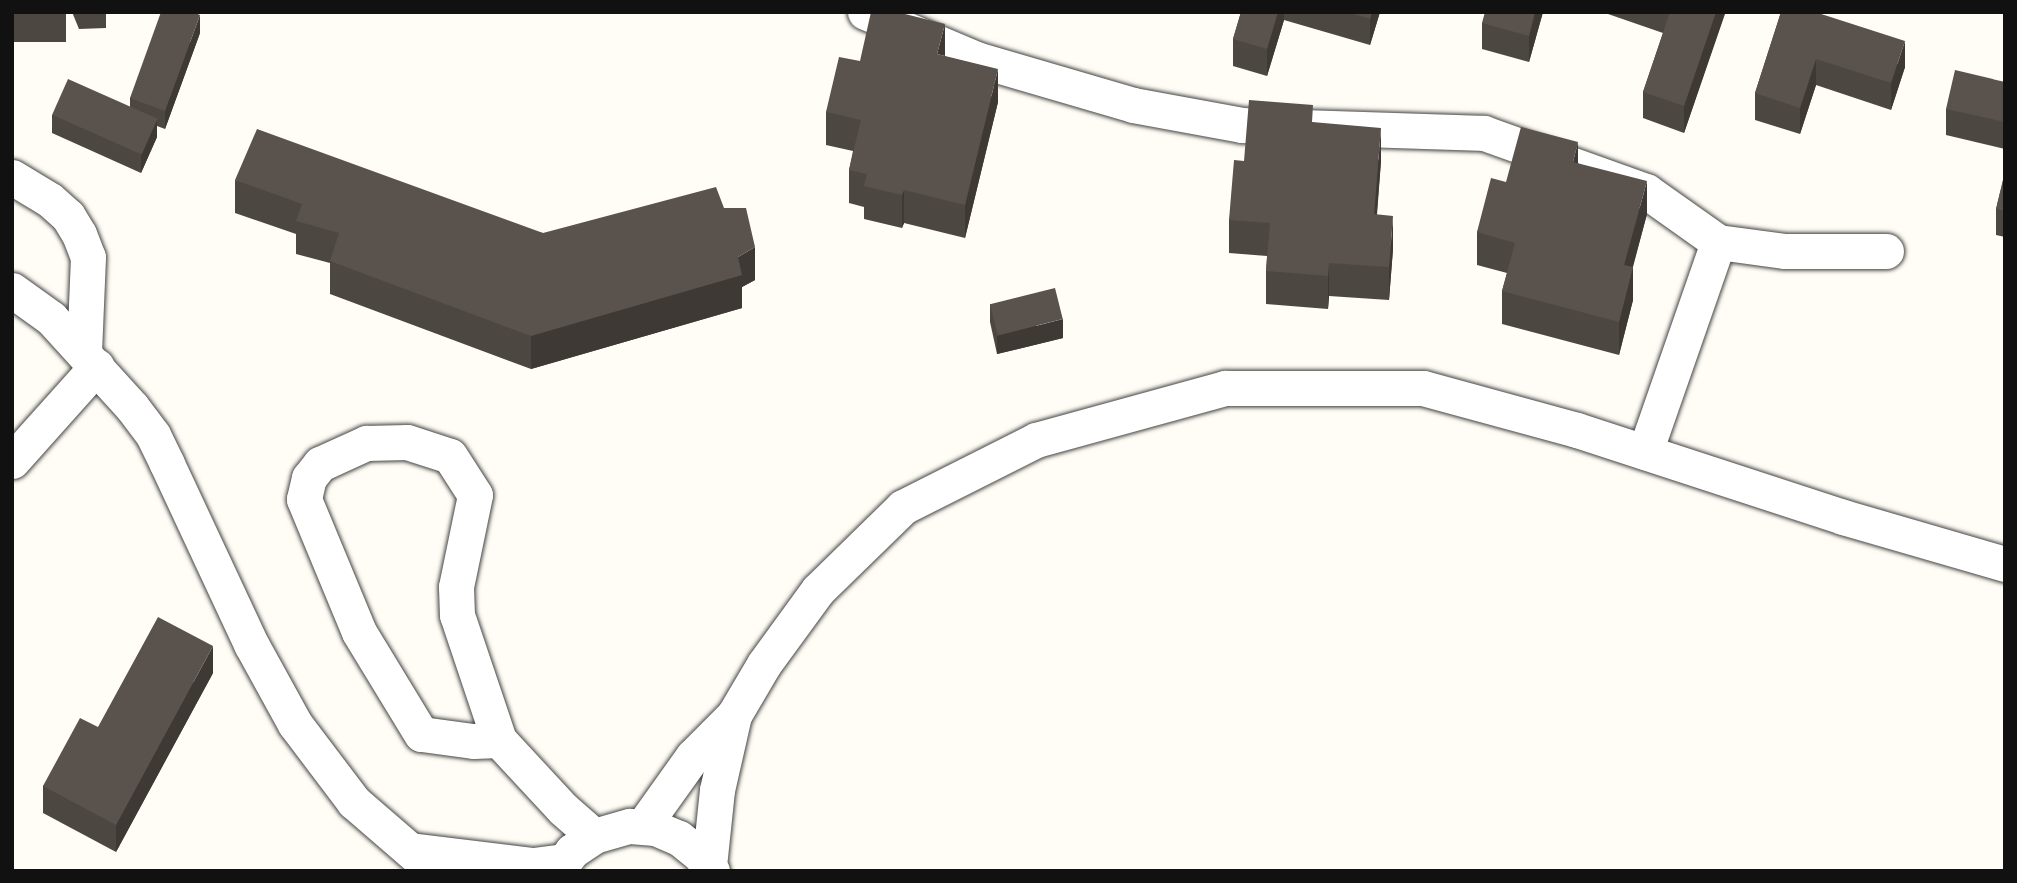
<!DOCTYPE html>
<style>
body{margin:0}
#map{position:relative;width:2017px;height:883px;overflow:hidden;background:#fffdf5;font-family:"Times New Roman",serif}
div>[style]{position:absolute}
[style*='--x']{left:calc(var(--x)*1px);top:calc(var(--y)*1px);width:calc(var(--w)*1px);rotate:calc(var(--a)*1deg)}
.roads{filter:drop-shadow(0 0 2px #444) drop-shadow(0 0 2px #444)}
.minor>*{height:35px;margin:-17.5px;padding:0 17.5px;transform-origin:17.5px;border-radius:17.5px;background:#fff}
.wall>*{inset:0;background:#4d4742;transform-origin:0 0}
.shaded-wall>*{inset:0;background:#3f3936}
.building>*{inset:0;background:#5a524d;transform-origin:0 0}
span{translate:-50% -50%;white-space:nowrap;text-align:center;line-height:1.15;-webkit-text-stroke:7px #fff;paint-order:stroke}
.frame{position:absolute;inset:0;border:14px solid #111;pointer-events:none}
</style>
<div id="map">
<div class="roads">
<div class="minor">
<i style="--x:865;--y:12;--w:121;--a:22.9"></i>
<i style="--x:976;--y:59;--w:164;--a:16.3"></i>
<i style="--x:1133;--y:105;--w:111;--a:10.4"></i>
<i style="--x:1242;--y:125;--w:242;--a:1.9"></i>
<i style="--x:1484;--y:133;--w:172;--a:19.7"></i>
<i style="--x:1646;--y:191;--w:88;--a:35.3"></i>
<i style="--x:1718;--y:242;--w:68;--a:7.7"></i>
<i style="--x:1785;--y:251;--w:101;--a:0"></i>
<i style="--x:12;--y:177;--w:44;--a:31.2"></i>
<i style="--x:50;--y:200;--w:24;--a:42"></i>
<i style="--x:68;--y:216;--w:21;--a:59"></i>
<i style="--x:79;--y:234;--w:25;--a:69"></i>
<i style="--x:88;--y:257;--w:95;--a:92.4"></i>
<i style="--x:12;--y:290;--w:48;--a:35.7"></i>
<i style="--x:51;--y:318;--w:120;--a:47.7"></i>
<i style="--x:132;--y:407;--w:35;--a:53"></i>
<i style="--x:153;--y:435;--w:32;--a:64"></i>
<i style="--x:167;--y:464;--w:199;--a:65"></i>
<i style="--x:251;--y:644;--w:91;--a:61.2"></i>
<i style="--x:295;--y:724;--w:98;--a:52.9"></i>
<i style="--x:354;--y:802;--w:106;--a:40.8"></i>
<i style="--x:1645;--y:452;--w:222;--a:-70.8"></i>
<i style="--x:12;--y:461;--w:127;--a:-48.2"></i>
<i style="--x:499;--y:740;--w:26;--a:178"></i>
<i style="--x:473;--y:741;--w:52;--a:-172.3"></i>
<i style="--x:421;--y:734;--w:119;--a:-121.3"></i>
<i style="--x:359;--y:632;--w:144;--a:-112.5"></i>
<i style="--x:304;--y:499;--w:22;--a:-77"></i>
<i style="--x:309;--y:478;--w:18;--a:-52"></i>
<i style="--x:320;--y:464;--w:51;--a:-24.5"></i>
<i style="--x:366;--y:443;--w:41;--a:-1.4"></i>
<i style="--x:407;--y:442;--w:45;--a:18"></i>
<i style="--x:450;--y:456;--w:46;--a:57.3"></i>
<i style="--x:475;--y:495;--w:94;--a:101.7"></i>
<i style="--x:456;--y:587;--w:28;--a:88"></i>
<i style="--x:457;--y:615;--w:132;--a:71.4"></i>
<i style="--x:499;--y:740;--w:94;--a:47.2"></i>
<i style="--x:563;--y:809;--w:41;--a:41.1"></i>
<i style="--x:643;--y:826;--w:86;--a:-54.5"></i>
<i style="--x:693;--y:756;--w:58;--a:-45"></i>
<i style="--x:734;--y:715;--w:59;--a:-59.5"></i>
<i style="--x:764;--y:664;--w:92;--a:-53.9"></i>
<i style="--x:818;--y:590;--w:119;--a:-44.3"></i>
<i style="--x:903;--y:507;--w:149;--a:-26.7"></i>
<i style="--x:1036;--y:440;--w:196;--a:-15.4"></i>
<i style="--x:1225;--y:388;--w:198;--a:0"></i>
<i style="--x:1423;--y:388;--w:160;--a:15.3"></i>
<i style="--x:1577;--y:430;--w:280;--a:18.1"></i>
<i style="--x:1843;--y:517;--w:169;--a:16.2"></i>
<i style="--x:410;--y:850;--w:124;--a:7"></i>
<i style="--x:533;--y:865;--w:31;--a:-7"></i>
<i style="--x:709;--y:866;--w:76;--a:-84"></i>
<i style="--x:717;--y:790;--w:77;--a:-77.2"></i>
<i style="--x:557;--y:871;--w:25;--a:-53"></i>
<i style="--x:572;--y:851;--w:27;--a:-34"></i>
<i style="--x:594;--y:836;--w:37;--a:-16"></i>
<i style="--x:630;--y:826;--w:25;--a:5"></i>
<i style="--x:655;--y:828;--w:26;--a:23"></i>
<i style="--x:679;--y:838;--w:27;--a:39"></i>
<i style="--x:700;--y:855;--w:20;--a:53"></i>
</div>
</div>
<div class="wall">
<i style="left:12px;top:12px;width:54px;height:30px"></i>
<i style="clip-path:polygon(72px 12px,106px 12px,106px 28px,79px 29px)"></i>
<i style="clip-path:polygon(1241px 12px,1380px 12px,1370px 45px,1284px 20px,1267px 76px,1233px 66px,1233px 39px)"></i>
<i style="clip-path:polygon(1543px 12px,1529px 62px,1482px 49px,1482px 23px)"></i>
<i style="clip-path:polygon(1608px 12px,1725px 12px,1684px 133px,1643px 118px,1643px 92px,1663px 33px,1608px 14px)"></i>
<i style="clip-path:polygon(1781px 12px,1905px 67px,1891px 110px,1816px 85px,1800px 134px,1755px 120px,1755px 93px)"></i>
<i style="clip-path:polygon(200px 33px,165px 129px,157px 126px,157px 137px,141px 173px,52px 133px,52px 115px,130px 107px,130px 98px)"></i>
<i style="clip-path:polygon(945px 56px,998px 102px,965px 238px,904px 223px,902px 228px,864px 219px,864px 207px,849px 203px,849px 170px,853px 151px,826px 145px,826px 112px,860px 61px)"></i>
<i style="clip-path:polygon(2005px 82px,2005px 149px,1946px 135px,1946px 109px)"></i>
<i style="clip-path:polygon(1313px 122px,1381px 161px,1377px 215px,1393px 249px,1389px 300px,1329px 296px,1328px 309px,1266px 304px,1266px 271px,1267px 256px,1229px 253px,1229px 220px,1244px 161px)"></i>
<i style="clip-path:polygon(1578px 163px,1647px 214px,1633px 267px,1633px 300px,1619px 355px,1502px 324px,1502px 291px,1507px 273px,1477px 265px,1477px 232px,1506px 182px)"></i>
<i style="clip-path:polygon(2005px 172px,2005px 237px,1996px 235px,1996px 209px)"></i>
<i style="clip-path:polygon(235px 180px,543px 233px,755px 280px,742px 287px,742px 308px,531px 369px,330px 294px,330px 263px,296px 254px,296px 234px,235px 213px)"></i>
<i style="clip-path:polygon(990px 304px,1063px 338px,997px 354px,990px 322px)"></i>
<i style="clip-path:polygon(213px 673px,116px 852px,43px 813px,43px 786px,98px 727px)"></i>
</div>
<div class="shaded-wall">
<i style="clip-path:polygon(1278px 12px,1284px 12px,1284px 20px,1267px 76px,1267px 49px)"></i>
<i style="clip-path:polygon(1372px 12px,1380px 12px,1370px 45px,1370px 19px)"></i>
<i style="clip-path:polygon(1535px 12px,1543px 12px,1529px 62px,1529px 36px)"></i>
<i style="clip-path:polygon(1716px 12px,1725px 12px,1725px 14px,1684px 133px,1684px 106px)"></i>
<i style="clip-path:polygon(200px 15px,200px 33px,165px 129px,165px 111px)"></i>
<i style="clip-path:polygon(945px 24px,945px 56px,937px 54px)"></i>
<i style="clip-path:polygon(1905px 41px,1905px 67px,1891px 110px,1891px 83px)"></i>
<i style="clip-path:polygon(1816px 59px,1816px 85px,1800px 134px,1800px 108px)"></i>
<i style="clip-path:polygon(998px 69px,998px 102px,965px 238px,965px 205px)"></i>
<i style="clip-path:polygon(157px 119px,157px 137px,141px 173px,141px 155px)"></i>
<i style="clip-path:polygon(1381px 128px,1381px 161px,1374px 247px,1374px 214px)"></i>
<i style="clip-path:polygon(1578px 142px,1578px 175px,1573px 162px)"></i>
<i style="clip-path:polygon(1647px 181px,1647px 214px,1624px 298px,1624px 265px)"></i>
<i style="clip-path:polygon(904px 190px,904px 223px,902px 228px,902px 195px)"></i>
<i style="clip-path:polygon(1393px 216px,1393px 249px,1389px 300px,1389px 267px)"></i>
<i style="clip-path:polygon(755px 247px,755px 280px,742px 287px,742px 308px,531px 369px,531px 336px,738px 257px)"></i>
<i style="clip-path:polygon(1329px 263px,1329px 296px,1328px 309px,1328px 276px)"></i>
<i style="clip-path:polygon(1633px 267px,1633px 300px,1619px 355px,1619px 322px)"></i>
<i style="clip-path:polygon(1063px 319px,1063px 338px,997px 354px,997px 336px)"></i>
<i style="clip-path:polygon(213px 646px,213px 673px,116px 852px,116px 825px)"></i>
</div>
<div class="building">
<i style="clip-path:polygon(161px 12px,193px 12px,200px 15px,165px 111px,130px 98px)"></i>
<i style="clip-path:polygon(871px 12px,897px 12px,945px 24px,937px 54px,998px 69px,965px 205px,904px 190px,902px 195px,864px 186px,867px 174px,849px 170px,861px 120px,826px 112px,839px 57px,860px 61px)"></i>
<i style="clip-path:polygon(1241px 12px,1278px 12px,1267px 49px,1233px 39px)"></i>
<i style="clip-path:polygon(1348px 12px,1372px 12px,1370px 19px)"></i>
<i style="clip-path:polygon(1485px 12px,1535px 12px,1529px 36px,1482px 23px)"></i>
<i style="clip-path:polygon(1670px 12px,1716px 12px,1684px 106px,1643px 92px)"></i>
<i style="clip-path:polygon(1781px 12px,1815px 12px,1905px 41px,1891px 83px,1816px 59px,1800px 108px,1755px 93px)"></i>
<i style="clip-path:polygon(1955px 70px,2005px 82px,2005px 122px,1946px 109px)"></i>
<i style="left:68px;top:79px;width:98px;height:39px;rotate:24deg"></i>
<i style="clip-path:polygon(1249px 100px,1313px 105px,1312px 122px,1381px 128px,1374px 214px,1393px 216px,1389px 267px,1329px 263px,1328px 276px,1266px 271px,1270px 223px,1229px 220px,1234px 160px,1244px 161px)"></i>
<i style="clip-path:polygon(1521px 127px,1578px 142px,1573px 162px,1647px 181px,1624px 265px,1633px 267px,1619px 322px,1502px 291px,1515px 243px,1477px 232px,1491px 178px,1506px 182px)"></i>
<i style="clip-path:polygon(257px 129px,543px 233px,716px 187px,724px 208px,746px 208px,755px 247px,738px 257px,742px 275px,531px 336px,330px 261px,339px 233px,296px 221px,302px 204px,235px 180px)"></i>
<i style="clip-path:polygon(2005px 172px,2005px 211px,1996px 209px)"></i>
<i style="left:1055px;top:288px;width:32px;height:67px;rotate:76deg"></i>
<i style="clip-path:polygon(158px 617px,213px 646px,116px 825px,43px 786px,80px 718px,98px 727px)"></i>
</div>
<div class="frame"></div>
</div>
